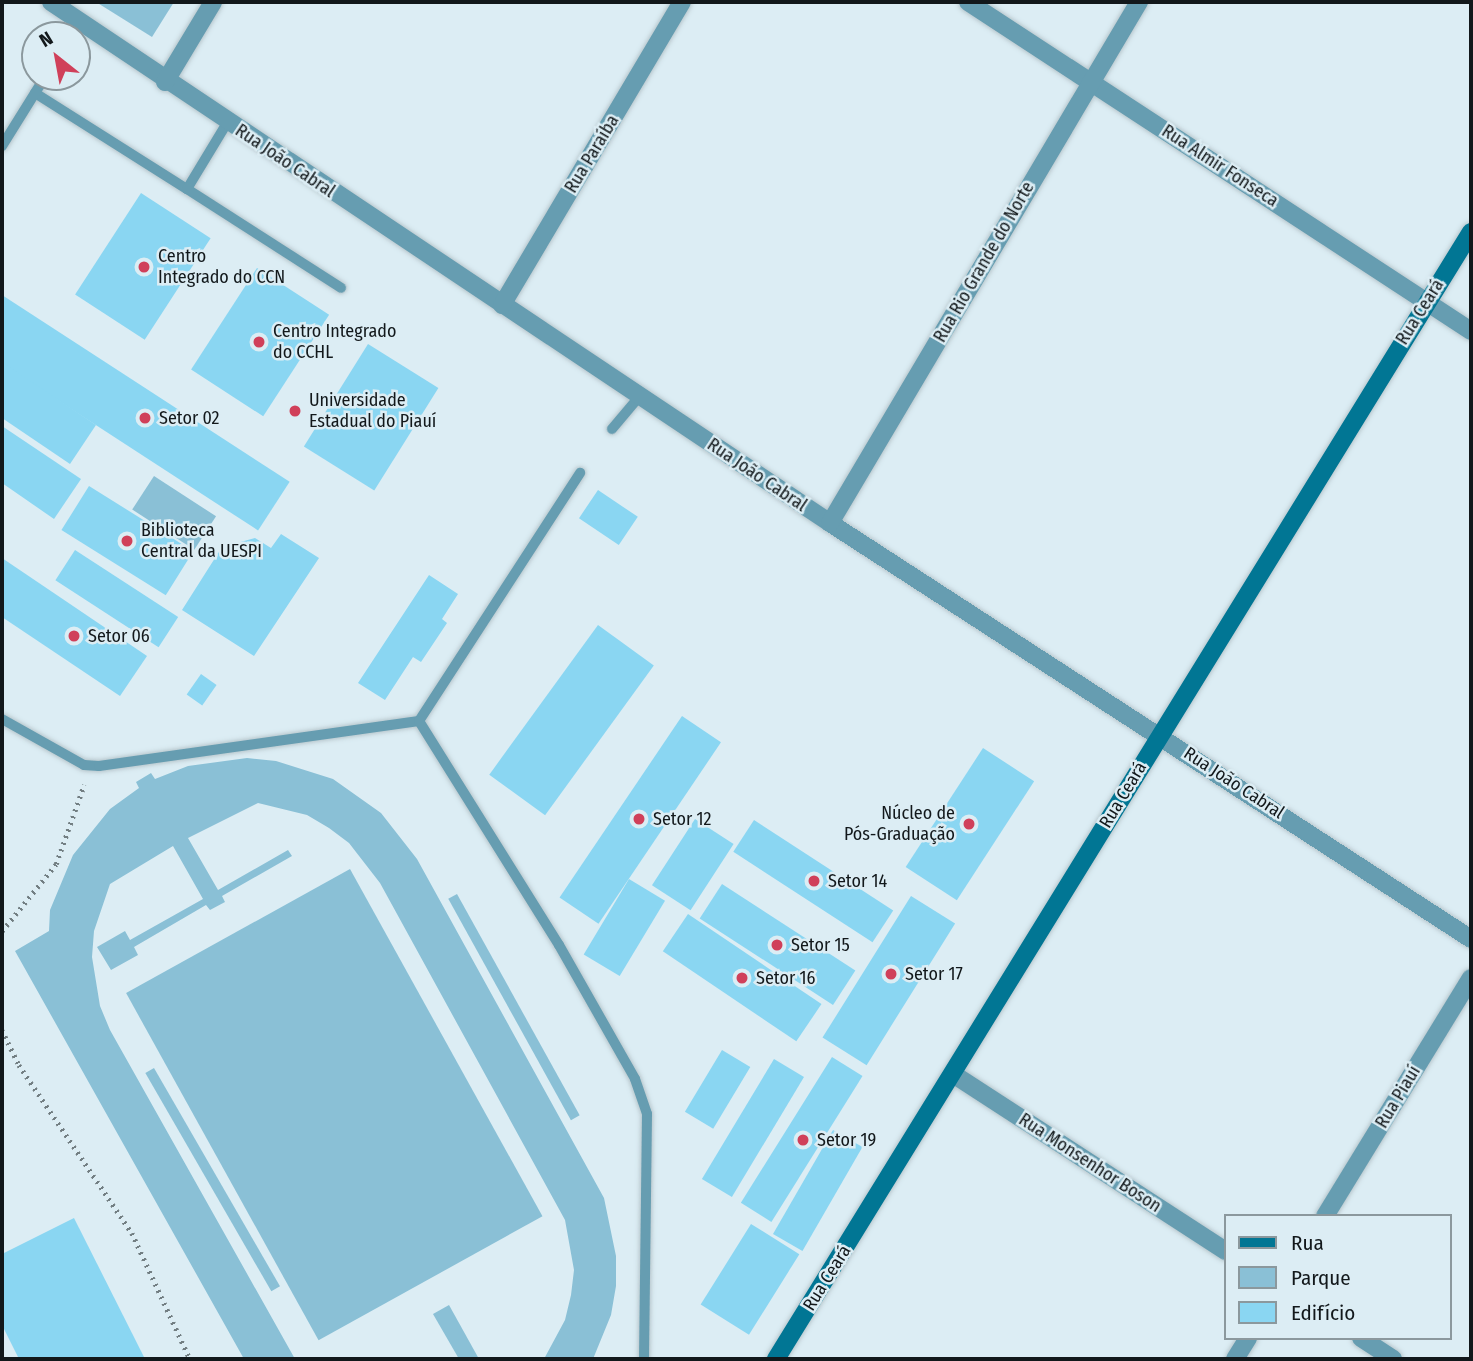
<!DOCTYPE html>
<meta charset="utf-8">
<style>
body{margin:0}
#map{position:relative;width:1473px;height:1361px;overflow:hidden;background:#dcedf4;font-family:"Fira Sans Condensed",sans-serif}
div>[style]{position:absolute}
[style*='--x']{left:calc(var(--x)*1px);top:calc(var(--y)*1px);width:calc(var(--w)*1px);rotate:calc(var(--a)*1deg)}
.green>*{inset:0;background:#8ac0d6;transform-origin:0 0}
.building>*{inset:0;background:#8ad6f2;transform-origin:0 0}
.path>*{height:4.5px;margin-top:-2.25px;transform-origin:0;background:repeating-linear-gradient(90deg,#727e82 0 2px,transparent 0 7px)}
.roads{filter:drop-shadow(0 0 2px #b8c7cd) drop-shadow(0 0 2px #b8c7cd)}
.lane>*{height:10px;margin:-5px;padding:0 5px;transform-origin:5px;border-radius:5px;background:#669db1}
.street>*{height:18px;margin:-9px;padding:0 9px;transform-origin:9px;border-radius:9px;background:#669db1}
.secondary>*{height:18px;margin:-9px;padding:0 9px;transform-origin:9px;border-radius:9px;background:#017694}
.dots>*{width:19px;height:19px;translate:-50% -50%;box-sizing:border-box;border:4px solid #dcedf4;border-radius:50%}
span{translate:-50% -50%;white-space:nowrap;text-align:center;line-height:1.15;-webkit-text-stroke:5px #dcedf4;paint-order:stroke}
.street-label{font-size:18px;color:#12181b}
.poi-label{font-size:18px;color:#12181b}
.left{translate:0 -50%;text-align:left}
.right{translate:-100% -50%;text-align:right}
.frame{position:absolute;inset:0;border:4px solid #12181b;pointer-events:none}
.legend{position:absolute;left:1224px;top:1214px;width:228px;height:126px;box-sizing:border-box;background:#dcedf4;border:2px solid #8b989d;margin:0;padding:9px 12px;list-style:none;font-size:21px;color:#12181b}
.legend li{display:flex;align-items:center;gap:14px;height:35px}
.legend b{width:35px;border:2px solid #8b989d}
.north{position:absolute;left:21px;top:21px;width:70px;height:70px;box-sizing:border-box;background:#dcedf4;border:2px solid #8b989d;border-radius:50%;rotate:329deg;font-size:19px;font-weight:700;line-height:28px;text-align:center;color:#12181b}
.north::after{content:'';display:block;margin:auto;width:24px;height:32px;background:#d0405a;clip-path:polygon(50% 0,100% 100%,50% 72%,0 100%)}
</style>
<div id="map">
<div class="green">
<i style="clip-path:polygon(96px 2px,174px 2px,152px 37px)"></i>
<i style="left:154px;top:476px;width:74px;height:40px;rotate:33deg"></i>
<i style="clip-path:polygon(247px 758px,276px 761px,333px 779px,381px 813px,417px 859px,604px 1198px,616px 1256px,616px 1286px,611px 1315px,593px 1359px,544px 1359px,565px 1320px,571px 1295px,574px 1270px,565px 1220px,380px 883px,349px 843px,329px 828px,307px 815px,258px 803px,188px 838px,218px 890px,288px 850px,292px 856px,222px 896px,225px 902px,210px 910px,206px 905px,134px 947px,138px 955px,111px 970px,97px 947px,125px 931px,130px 940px,203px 899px,173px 846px,110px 884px,94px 931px,92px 957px,100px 1006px,110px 1030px,295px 1359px,244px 1359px,15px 951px,49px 931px,50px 910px,73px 855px,110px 809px,139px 788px,136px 782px,151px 773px,155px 779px,188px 766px)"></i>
<i style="left:350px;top:869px;width:397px;height:256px;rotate:61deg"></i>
<i style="left:457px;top:894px;width:253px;height:10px;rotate:61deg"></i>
<i style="left:154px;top:1068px;width:252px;height:10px;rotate:60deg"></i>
<i style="clip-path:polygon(449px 1305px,479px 1359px,459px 1359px,433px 1314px)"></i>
</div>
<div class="building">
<i style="left:141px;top:193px;width:83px;height:121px;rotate:33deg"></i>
<i style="left:257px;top:268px;width:86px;height:121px;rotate:33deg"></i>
<i style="left:2px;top:295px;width:343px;height:58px;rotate:33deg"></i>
<i style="left:368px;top:344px;width:83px;height:121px;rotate:32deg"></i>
<i style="clip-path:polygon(2px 362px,96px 425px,70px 464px,2px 418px)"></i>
<i style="clip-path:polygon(2px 426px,81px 479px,54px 519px,2px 483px)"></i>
<i style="left:89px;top:486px;width:123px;height:52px;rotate:32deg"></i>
<i style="left:598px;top:490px;width:48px;height:34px;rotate:34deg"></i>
<i style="clip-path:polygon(281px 534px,319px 558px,254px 656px,182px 610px,222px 547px,255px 538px,271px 548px)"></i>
<i style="left:75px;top:550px;width:123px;height:36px;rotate:33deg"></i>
<i style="clip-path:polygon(2px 558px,147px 656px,120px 696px,2px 617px)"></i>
<i style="clip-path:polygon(429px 575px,458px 594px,442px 619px,447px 623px,421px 662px,413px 657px,385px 700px,358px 683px)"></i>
<i style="left:598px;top:625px;width:69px;height:185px;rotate:36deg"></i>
<i style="left:201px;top:674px;width:19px;height:25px;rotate:35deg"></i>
<i style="left:682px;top:716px;width:47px;height:219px;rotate:34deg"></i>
<i style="left:983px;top:748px;width:61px;height:142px;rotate:33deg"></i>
<i style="left:695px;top:819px;width:46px;height:79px;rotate:33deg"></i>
<i style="left:754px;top:820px;width:166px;height:38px;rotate:33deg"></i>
<i style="left:629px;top:879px;width:42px;height:88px;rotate:31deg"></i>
<i style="left:722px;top:884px;width:159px;height:41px;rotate:33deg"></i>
<i style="left:911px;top:896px;width:52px;height:167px;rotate:32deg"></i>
<i style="left:688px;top:914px;width:161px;height:45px;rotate:34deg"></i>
<i style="left:722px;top:1050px;width:33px;height:72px;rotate:31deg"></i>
<i style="left:832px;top:1057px;width:36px;height:172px;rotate:32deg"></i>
<i style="left:774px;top:1059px;width:35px;height:140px;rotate:31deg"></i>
<i style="left:833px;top:1130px;width:34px;height:120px;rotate:30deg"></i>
<i style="clip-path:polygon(74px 1218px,145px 1359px,19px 1359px,2px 1325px,2px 1254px)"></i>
<i style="left:751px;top:1224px;width:57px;height:95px;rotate:32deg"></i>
</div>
<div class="path">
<i style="--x:2;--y:931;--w:86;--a:-51.1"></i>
<i style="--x:56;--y:864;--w:84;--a:-70.5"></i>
<i style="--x:2;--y:1030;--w:39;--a:64"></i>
<i style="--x:19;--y:1065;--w:202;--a:56.1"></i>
<i style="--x:132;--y:1233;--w:139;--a:65.3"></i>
</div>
<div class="roads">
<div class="lane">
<i style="--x:71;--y:35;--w:17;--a:-57"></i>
<i style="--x:35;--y:93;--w:180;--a:32.3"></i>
<i style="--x:187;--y:189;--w:77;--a:-58.8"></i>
<i style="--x:2;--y:146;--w:81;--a:-58.1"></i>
<i style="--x:187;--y:189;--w:183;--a:32.7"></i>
<i style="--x:612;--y:429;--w:42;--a:-49.8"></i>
<i style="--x:2;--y:719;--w:94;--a:29.3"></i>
<i style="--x:84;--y:765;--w:15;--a:4"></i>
<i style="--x:99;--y:766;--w:323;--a:-8"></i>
<i style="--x:419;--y:721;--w:296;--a:-57"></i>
<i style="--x:419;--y:721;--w:264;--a:58"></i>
<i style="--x:559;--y:945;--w:154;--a:60.4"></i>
<i style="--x:635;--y:1079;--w:37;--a:71"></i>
<i style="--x:647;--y:1114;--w:245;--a:90.7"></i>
</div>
<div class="street">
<i style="--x:51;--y:2;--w:937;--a:33.77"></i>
<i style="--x:830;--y:523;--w:764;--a:32.98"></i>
<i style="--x:968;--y:2;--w:601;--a:33.19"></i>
<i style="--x:165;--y:82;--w:93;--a:-59"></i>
<i style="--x:502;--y:305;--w:352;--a:-59.3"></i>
<i style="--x:830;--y:523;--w:606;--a:-59.33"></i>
<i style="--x:953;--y:1074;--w:325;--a:33"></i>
<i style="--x:1325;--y:1216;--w:279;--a:-58.5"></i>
<i style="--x:1361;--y:1338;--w:38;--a:33"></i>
<i style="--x:1235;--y:1359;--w:25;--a:-58"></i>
</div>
<div class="secondary">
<i style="--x:776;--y:1359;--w:1324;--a:-58.34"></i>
</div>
</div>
<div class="dots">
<i style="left:144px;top:267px;background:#d0405a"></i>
<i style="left:259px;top:342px;background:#d0405a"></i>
<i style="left:295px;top:411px;background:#d0405a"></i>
<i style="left:145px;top:418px;background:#d0405a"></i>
<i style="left:127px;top:541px;background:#d0405a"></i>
<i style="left:74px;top:636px;background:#d0405a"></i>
<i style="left:639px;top:819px;background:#d0405a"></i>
<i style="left:969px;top:824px;background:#d0405a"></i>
<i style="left:814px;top:881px;background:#d0405a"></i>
<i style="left:777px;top:945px;background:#d0405a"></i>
<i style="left:891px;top:974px;background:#d0405a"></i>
<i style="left:742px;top:978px;background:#d0405a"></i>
<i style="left:803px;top:1140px;background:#d0405a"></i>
</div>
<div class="street-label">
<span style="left:592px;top:154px;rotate:-59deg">Rua Paraíba</span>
<span style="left:285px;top:161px;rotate:34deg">Rua João Cabral</span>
<span style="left:1220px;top:166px;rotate:33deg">Rua Almir Fonseca</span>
<span style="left:984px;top:262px;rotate:-60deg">Rua Rio Grande do Norte</span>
<span style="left:1420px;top:312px;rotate:-58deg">Rua Ceará</span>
<span style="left:757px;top:475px;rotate:34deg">Rua João Cabral</span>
<span style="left:1234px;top:783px;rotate:33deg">Rua João Cabral</span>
<span style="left:1123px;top:795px;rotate:-59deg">Rua Ceará</span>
<span style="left:1398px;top:1097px;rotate:-59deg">Rua Piauí</span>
<span style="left:1090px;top:1163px;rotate:33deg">Rua Monsenhor Boson</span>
<span style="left:827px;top:1278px;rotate:-58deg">Rua Ceará</span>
</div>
<div class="poi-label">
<span class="left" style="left:158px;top:267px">Centro<br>Integrado do CCN</span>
<span class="left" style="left:273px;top:342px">Centro Integrado<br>do CCHL</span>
<span class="left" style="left:309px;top:411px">Universidade<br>Estadual do Piauí</span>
<span class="left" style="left:159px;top:418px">Setor 02</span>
<span class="left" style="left:141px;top:541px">Biblioteca<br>Central da UESPI</span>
<span class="left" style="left:88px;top:636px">Setor 06</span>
<span class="right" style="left:955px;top:824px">Núcleo de<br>Pós-Graduação</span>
<span class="left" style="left:653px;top:819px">Setor 12</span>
<span class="left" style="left:828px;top:881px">Setor 14</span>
<span class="left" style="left:791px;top:945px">Setor 15</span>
<span class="left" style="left:905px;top:974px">Setor 17</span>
<span class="left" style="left:756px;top:978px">Setor 16</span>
<span class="left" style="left:817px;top:1140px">Setor 19</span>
</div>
<div class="frame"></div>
<ul class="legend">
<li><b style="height:9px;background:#017694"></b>Rua</li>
<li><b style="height:19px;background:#8ac0d6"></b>Parque</li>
<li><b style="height:19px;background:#8ad6f2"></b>Edifício</li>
</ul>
<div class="north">N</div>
</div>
